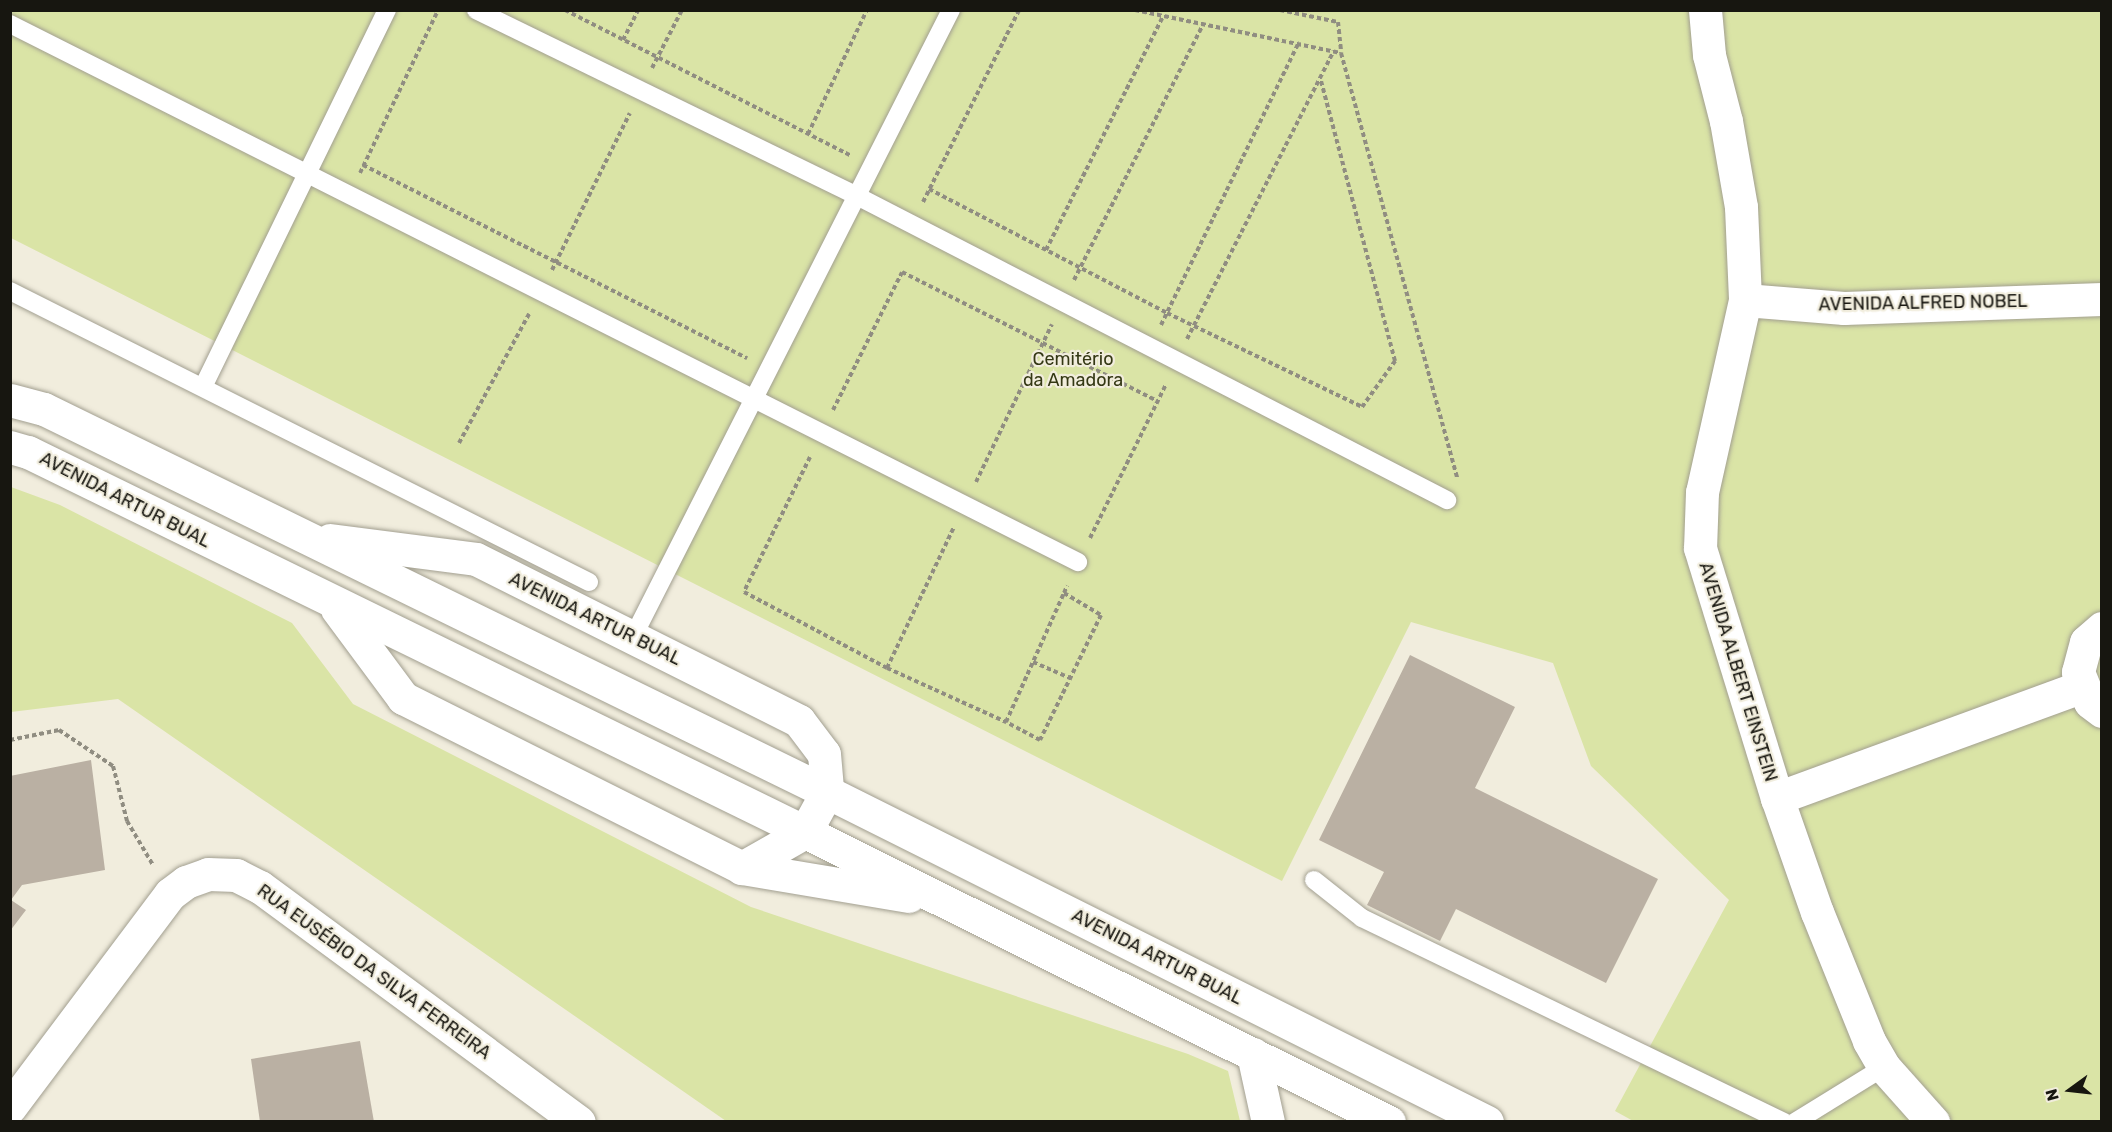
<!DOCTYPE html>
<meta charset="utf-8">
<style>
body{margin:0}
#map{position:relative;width:2112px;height:1132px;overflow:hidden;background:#f1eddd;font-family:Rubik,sans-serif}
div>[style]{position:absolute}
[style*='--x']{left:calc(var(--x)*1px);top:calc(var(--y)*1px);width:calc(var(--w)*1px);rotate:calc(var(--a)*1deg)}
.green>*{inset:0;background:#dae4a6}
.building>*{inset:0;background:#bab0a3}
.path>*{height:4px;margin-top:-2px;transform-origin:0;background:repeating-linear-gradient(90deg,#908d81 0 4.5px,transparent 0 7.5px)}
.roads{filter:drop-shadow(0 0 2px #a29f90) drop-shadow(0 0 2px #a29f90)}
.service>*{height:18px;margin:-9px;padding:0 9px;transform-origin:9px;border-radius:9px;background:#fff}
.minor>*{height:33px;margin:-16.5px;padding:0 16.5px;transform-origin:16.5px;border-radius:16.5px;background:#fff}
.tertiary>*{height:33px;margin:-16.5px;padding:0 16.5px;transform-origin:16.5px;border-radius:16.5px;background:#fff}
span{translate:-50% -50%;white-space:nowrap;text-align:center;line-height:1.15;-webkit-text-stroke:4.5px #f1eddd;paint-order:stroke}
.street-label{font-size:18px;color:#171610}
.park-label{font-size:18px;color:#343814}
.frame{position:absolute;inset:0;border:12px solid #171610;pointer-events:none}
.north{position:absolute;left:2040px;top:1060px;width:60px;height:60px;-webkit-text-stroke:4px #f1eddd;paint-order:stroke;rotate:255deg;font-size:16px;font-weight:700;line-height:24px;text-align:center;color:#171610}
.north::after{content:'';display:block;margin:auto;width:21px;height:27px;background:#171610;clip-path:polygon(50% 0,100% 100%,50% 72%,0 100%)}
</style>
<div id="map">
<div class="green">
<i style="clip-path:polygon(10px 11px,2101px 11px,2101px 1121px,1635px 1122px,1615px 1111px,1729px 900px,1591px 766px,1553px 663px,1411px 622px,1282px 881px,11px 238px)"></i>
<i style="clip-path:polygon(11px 487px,60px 505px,292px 623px,353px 704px,751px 907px,1188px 1054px,1228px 1071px,1240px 1121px,726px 1121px,118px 699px,11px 712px)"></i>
</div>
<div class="building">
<i style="clip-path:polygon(1410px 655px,1515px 707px,1475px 788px,1658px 879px,1606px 983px,1456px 909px,1440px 941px,1367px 905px,1384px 872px,1319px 840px)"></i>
<i style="clip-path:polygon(91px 760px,105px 870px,22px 885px,11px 900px,26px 910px,10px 931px,10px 776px)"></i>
<i style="clip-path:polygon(360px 1041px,374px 1122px,260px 1122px,251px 1059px)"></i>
</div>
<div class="path">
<i style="--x:565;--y:10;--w:320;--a:27"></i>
<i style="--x:1135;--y:10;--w:210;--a:11.8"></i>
<i style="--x:1280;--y:10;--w:59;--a:11.7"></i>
<i style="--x:1338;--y:22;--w:31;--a:84"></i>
<i style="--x:1341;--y:53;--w:440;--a:74.7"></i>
<i style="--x:623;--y:40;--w:34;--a:-63"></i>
<i style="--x:652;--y:68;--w:65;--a:-62.7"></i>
<i style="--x:808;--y:134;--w:137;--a:-64.6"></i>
<i style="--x:363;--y:165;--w:430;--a:26.7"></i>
<i style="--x:360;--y:173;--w:181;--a:-64.4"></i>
<i style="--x:929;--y:189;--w:268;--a:27.5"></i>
<i style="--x:1167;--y:313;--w:216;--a:25.7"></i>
<i style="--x:1362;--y:407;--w:57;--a:-54.3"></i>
<i style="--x:1395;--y:361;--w:290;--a:-104.8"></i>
<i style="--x:923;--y:202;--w:215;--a:-63.4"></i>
<i style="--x:1046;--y:250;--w:262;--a:-63.4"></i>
<i style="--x:552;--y:270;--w:175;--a:-63.6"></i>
<i style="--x:1074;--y:280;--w:288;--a:-63.2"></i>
<i style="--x:1161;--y:325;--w:315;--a:-64"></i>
<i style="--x:1187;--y:339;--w:323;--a:-63"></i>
<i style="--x:833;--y:410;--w:154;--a:-63.4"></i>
<i style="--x:902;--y:272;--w:286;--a:26.8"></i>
<i style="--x:459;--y:443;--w:147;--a:-61.5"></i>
<i style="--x:810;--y:457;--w:150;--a:116.1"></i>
<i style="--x:744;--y:592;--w:162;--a:28"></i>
<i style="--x:887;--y:668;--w:131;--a:24.4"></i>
<i style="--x:976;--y:482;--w:175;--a:-64.3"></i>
<i style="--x:1090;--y:538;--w:172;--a:-63.7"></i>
<i style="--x:1064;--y:593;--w:43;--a:30.7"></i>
<i style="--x:1101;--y:615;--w:139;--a:116"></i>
<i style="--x:1040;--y:740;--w:38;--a:-152"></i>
<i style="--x:1006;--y:722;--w:141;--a:-65.8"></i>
<i style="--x:1064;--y:593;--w:8;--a:-67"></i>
<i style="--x:1033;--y:662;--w:40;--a:23.4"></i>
<i style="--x:887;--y:668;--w:156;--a:-64.6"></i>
<i style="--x:10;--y:740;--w:50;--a:-11.5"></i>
<i style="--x:59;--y:730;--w:65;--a:33.7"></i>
<i style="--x:113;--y:766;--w:57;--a:75.7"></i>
<i style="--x:127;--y:821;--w:51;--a:59.4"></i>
</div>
<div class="roads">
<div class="service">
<i style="--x:476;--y:10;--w:424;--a:26"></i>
<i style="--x:857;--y:196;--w:664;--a:27.26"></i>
<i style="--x:10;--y:24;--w:1196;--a:26.74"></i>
<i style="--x:10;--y:291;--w:648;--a:26.68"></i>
<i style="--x:203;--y:387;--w:420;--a:-64"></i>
<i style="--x:633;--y:637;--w:703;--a:-63.11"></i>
<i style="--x:1314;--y:880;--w:61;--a:38.4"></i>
<i style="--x:1362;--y:918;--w:469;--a:25.8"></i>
<i style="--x:1795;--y:1122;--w:105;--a:-31.7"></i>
</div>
<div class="minor">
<i style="--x:1705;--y:10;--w:45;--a:84.9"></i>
<i style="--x:1709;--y:55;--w:68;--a:75.6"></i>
<i style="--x:1726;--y:121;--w:87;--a:80.1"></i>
<i style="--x:1741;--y:207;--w:93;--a:87.5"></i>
<i style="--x:1745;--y:300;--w:197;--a:102.6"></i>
<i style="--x:1702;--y:492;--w:56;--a:92"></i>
<i style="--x:1700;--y:548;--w:262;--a:72.9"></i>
<i style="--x:1777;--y:798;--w:121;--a:70.7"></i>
<i style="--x:1817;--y:912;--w:139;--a:68"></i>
<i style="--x:1869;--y:1041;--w:30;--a:60"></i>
<i style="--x:1884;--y:1067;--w:74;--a:48.3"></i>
<i style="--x:1745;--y:300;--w:99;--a:4.6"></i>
<i style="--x:1844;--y:308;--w:258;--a:-2"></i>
<i style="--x:2102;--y:628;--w:21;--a:139"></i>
<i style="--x:2086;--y:642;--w:31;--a:105"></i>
<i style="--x:2078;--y:672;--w:32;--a:68"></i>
<i style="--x:2090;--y:702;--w:15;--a:37"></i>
<i style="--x:1777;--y:798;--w:324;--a:-20.1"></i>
<i style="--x:1253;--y:1054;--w:70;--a:77.6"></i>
<i style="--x:10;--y:1107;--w:266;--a:-53.1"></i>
<i style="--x:170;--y:894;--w:20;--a:-37"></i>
<i style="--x:186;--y:882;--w:23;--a:-20"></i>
<i style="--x:208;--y:874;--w:28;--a:2"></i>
<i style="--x:236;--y:875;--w:27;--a:27"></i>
<i style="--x:260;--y:887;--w:396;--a:36.4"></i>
</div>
<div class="tertiary">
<i style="--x:10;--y:400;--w:35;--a:15"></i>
<i style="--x:44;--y:409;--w:872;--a:26.07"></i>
<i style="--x:827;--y:792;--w:738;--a:26.57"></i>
<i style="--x:10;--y:447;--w:19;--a:16"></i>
<i style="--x:28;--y:452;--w:865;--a:26.06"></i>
<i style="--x:805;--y:832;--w:652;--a:26.41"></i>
<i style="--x:330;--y:540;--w:147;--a:7.4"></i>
<i style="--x:476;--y:559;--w:361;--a:26.6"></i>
<i style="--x:799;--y:721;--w:41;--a:52.9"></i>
<i style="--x:824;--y:754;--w:38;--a:85"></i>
<i style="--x:827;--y:792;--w:46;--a:118.8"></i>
<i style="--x:805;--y:832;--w:73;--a:150.3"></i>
<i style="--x:337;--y:609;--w:111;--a:53.4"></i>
<i style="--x:403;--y:698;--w:379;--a:26.6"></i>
<i style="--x:742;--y:868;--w:169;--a:9.5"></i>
</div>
</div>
<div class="street-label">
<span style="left:1923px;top:303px;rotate:-1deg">AVENIDA ALFRED NOBEL</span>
<span style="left:125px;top:500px;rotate:27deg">AVENIDA ARTUR BUAL</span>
<span style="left:595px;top:619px;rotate:26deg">AVENIDA ARTUR BUAL</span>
<span style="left:1738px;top:672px;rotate:73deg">AVENIDA ALBERT EINSTEIN</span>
<span style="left:1157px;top:957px;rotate:27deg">AVENIDA ARTUR BUAL</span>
<span style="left:374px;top:972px;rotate:36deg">RUA EUSÉBIO DA SILVA FERREIRA</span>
</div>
<div class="park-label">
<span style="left:1073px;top:370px">Cemitério<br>da Amadora</span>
</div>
<div class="frame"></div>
<div class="north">N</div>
</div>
